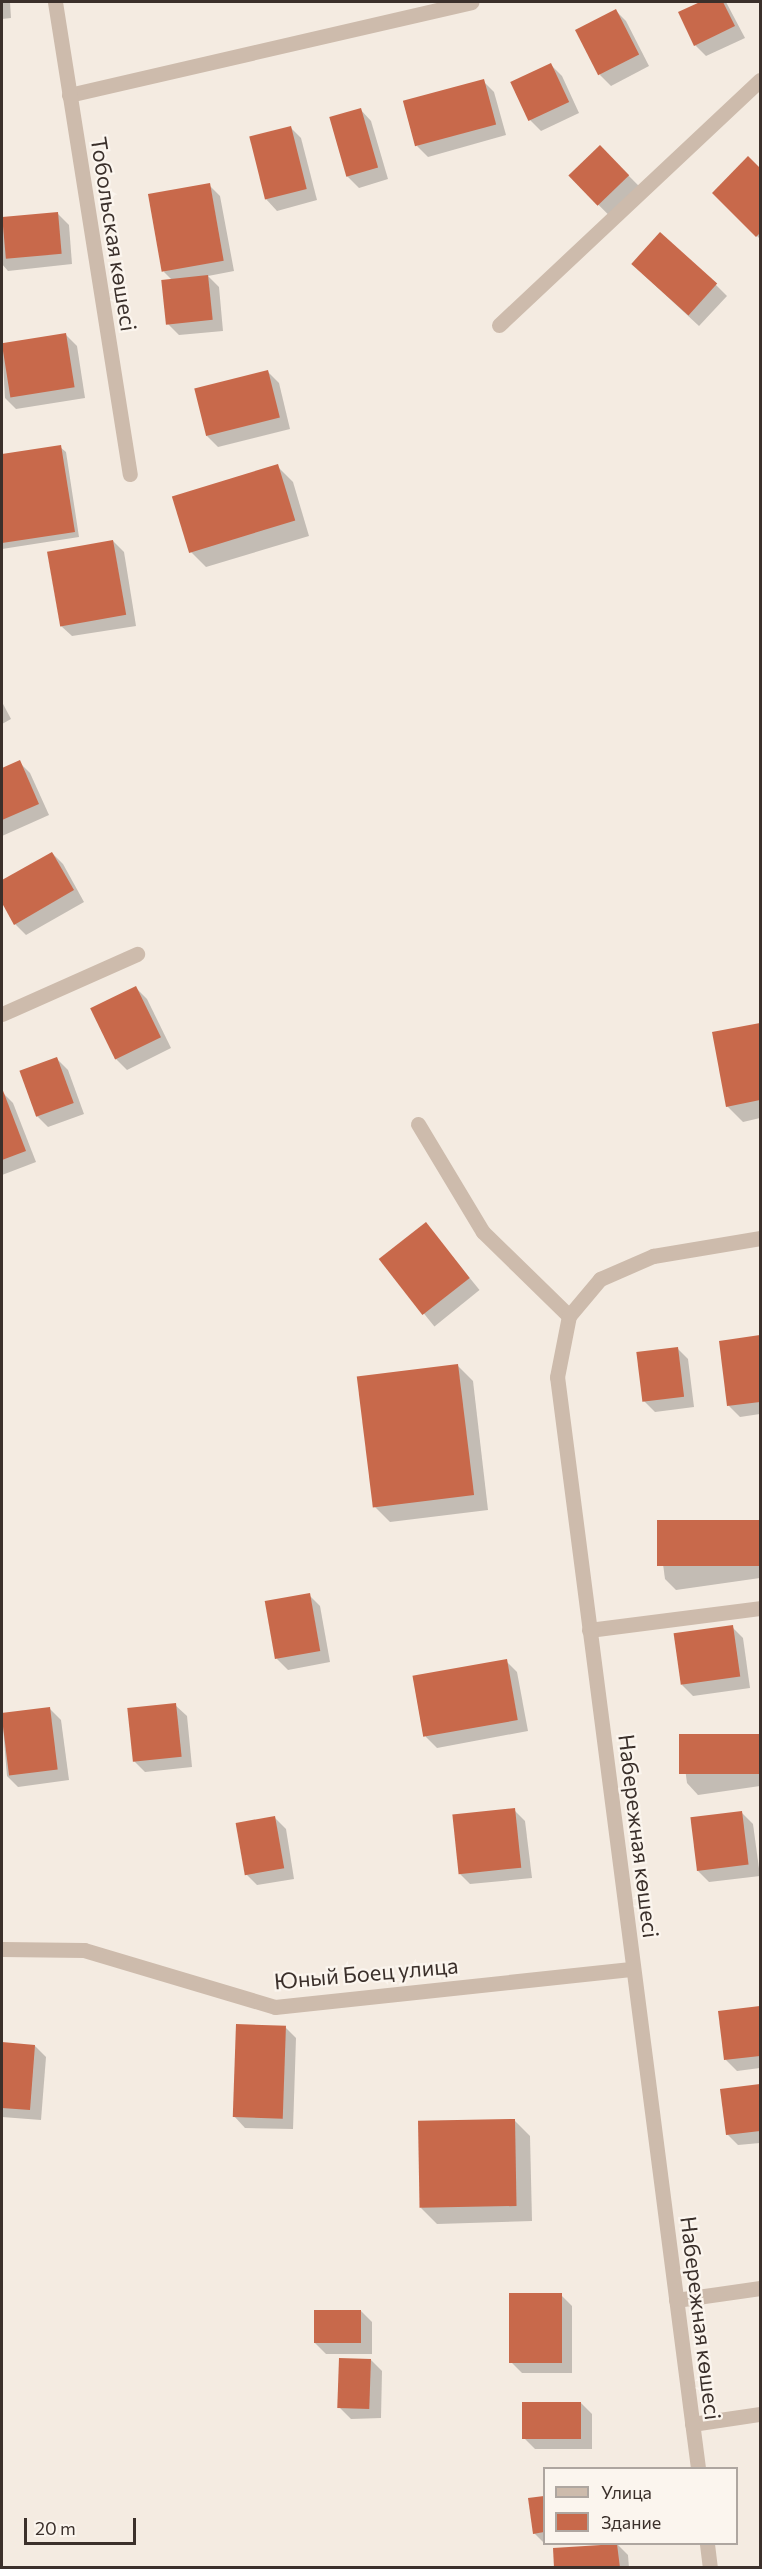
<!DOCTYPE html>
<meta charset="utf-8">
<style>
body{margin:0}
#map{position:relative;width:762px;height:2569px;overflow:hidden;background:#f4ebe1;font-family:Commissioner,sans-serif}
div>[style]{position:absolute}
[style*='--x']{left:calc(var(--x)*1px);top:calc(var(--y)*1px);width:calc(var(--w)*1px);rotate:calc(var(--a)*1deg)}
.shadow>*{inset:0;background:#0003;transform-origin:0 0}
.building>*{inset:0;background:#c8694b;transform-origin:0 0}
.lane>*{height:15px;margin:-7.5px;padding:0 7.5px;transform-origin:7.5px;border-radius:7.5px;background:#cdbbac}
.street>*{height:15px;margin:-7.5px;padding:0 7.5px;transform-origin:7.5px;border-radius:7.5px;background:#cdbbac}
span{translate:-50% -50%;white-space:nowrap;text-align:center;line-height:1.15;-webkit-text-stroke:4.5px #fbf5ee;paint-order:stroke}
.street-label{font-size:22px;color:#3b302b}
.frame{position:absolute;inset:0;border:3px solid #3b302b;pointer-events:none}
.legend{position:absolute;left:543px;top:2467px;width:195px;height:78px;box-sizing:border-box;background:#fbf5ee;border:2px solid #aea6a0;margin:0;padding:8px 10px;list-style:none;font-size:18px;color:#3b302b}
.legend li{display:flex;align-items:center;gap:12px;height:30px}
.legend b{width:30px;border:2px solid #aea6a0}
.scale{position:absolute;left:24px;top:2518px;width:112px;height:27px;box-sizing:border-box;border:3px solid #3b302b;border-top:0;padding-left:8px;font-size:18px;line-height:21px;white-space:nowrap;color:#3b302b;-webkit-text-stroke:4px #fbf5ee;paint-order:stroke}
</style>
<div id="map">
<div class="shadow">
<i style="clip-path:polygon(2px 2px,10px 2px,11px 18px,2px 19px)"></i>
<i style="clip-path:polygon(704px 2px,726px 2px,745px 38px,706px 56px,695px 45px,680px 13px)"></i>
<i style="clip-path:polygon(615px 10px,626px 21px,649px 66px,611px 86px,600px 75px)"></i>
<i style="clip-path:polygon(551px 65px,562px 76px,579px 113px,541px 131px,530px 120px,513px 83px)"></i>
<i style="clip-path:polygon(483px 81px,494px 92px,506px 135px,428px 157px,417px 146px)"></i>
<i style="clip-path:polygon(360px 109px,371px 121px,388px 179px,359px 188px,347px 176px)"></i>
<i style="clip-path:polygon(290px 127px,301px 138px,317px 200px,277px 211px,266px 199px)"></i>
<i style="left:600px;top:147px;width:55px;height:42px;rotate:45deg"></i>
<i style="clip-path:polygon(748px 158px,760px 171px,760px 239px,714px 193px)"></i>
<i style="clip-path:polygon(209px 185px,220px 196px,234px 271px,208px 276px,219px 287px,223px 331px,179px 335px,168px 324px,172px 280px,164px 272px)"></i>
<i style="clip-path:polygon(58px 214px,69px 225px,72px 264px,8px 271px,2px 264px,2px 219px)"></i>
<i style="clip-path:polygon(644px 275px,716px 285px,727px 296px,699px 326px)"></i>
<i style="clip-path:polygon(66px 335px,77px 346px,85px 398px,16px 409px,5px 398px,2px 345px)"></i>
<i style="clip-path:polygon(268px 372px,279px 383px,290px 429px,218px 447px,207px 436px)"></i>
<i style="clip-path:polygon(60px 447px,66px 452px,79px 537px,2px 549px,2px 521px,5px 520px,2px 498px,2px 456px)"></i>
<i style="clip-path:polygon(277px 466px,293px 482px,309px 536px,206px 567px,190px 551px)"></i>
<i style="clip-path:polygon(113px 541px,124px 552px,136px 626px,72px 636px,60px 625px)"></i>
<i style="clip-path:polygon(2px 702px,11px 719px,2px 724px)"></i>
<i style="clip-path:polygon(19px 762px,30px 773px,49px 815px,2px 836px,2px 770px)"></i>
<i style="clip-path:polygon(52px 853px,63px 864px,84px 902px,26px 935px,15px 924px,2px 900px,2px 882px)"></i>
<i style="clip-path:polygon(136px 988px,147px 999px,171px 1048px,127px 1070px,116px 1059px,92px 1010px)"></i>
<i style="clip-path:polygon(760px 1024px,760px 1118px,743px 1122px,727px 1106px,714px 1033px)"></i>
<i style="clip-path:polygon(57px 1059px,68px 1070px,84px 1114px,48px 1127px,37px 1116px)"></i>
<i style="clip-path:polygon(2px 1092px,13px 1103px,36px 1162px,2px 1175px)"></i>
<i style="left:426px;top:1224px;width:85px;height:58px;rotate:51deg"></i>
<i style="clip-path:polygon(760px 1337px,760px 1414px,740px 1417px,729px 1406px,720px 1342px)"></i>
<i style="clip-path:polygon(677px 1348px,688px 1359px,694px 1407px,655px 1412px,644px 1401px)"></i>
<i style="clip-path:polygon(457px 1365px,473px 1381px,488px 1510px,390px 1522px,374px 1506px)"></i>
<i style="clip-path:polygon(760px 1521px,760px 1578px,676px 1590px,665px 1579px,659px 1534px)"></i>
<i style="clip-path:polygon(309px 1595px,320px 1606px,330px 1662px,288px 1670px,277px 1659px)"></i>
<i style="clip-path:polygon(732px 1627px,743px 1638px,750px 1688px,693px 1696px,682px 1685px)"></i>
<i style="clip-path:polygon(506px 1661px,517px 1672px,528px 1731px,437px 1748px,426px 1737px,415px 1678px)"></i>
<i style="clip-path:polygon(175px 1705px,187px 1716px,192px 1767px,145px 1772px,134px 1761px)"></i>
<i style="clip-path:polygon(50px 1709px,61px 1720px,69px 1780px,18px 1787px,7px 1776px,2px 1716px)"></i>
<i style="clip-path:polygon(760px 1736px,760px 1786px,698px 1795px,687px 1783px,682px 1746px)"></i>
<i style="clip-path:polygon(514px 1810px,525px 1821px,532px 1878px,470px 1884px,459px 1873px)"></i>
<i style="clip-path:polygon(742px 1813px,753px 1824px,760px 1876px,709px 1882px,698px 1871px)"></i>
<i style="clip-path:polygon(275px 1818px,286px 1829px,294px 1879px,257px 1885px,246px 1874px)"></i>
<i style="clip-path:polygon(760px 2007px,760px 2068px,737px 2071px,726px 2060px,720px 2012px)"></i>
<i style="clip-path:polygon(285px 2027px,296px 2038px,293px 2129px,245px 2128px,234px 2116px)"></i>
<i style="clip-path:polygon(2px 2043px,35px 2046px,46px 2057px,41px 2120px,2px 2117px)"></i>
<i style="clip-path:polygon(760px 2085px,760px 2143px,738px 2145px,727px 2134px,722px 2090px)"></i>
<i style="clip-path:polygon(514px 2120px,530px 2136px,532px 2221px,437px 2224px,421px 2208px)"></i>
<i style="clip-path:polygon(561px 2295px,572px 2306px,572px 2373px,522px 2373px,511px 2362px)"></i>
<i style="clip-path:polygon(361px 2311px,372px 2322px,372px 2354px,326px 2354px,315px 2343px)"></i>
<i style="clip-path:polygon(371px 2360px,382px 2371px,381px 2418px,351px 2419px,340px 2408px)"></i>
<i style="clip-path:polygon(581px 2403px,592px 2414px,592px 2449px,535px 2449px,524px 2438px)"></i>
<i style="clip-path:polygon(544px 2497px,544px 2543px,534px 2533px,530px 2500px)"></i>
<i style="clip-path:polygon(617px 2544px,628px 2555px,629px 2568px,556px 2568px)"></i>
</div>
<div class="building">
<i style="clip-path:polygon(700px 2px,723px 2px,735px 26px,694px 46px,678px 12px)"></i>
<i style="left:616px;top:9px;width:51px;height:46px;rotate:63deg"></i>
<i style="left:551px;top:63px;width:43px;height:45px;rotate:65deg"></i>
<i style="left:484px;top:79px;width:47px;height:84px;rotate:75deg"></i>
<i style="left:361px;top:108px;width:62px;height:33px;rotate:74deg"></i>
<i style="left:291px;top:126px;width:65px;height:43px;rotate:76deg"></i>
<i style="left:600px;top:145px;width:42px;height:44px;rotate:46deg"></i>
<i style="clip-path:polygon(748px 156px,760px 168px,760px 233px,756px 237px,712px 193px)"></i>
<i style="left:210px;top:183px;width:79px;height:63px;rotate:80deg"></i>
<i style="left:58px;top:212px;width:42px;height:56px;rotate:85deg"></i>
<i style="left:660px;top:232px;width:77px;height:43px;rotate:42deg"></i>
<i style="left:208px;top:275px;width:45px;height:47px;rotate:84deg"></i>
<i style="left:66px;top:333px;width:55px;height:65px;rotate:81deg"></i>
<i style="left:268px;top:370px;width:49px;height:76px;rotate:76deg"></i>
<i style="clip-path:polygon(61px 445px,75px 532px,2px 543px,2px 454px)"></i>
<i style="left:278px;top:464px;width:59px;height:111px;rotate:73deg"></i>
<i style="left:113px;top:540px;width:76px;height:67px;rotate:80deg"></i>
<i style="clip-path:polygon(20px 760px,39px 804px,2px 820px,2px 768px)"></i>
<i style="clip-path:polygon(52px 852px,74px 890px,14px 925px,2px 903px,2px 880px)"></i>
<i style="left:136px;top:986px;width:57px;height:51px;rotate:64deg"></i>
<i style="clip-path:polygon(760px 1023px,760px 1100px,726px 1107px,712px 1032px)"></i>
<i style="left:57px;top:1057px;width:49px;height:40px;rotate:70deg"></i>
<i style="clip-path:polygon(2px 1088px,26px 1151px,2px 1160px)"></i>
<i style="left:426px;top:1222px;width:71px;height:60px;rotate:52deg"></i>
<i style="clip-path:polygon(760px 1335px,760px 1402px,727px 1406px,719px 1341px)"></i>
<i style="left:678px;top:1347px;width:50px;height:42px;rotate:83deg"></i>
<i style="left:458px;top:1364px;width:132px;height:102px;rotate:83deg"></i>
<i style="left:760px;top:1520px;width:46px;height:103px;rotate:90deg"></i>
<i style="left:310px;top:1593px;width:59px;height:46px;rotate:80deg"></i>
<i style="left:733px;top:1625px;width:52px;height:60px;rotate:82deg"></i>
<i style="left:507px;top:1659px;width:62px;height:96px;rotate:80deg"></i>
<i style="left:176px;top:1703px;width:54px;height:49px;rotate:84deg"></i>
<i style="left:50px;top:1707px;width:63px;height:49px;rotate:83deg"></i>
<i style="left:760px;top:1734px;width:40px;height:81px;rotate:90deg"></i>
<i style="left:515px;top:1808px;width:60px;height:63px;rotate:84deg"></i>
<i style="left:742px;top:1811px;width:54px;height:52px;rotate:83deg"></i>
<i style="left:275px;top:1816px;width:53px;height:40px;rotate:80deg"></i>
<i style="clip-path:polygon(760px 2006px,760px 2056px,724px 2060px,718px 2011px)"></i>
<i style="left:236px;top:2024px;width:50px;height:93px;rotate:2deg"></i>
<i style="clip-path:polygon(2px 2042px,35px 2045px,30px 2110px,2px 2108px)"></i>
<i style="clip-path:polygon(760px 2084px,760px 2131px,726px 2135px,720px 2089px)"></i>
<i style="left:515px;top:2119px;width:87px;height:97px;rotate:89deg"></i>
<i style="left:509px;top:2293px;width:53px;height:70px"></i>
<i style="left:314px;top:2310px;width:47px;height:33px"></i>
<i style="left:339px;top:2358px;width:32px;height:50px;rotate:2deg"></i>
<i style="left:522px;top:2402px;width:59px;height:37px"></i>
<i style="clip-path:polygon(544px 2496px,544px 2532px,533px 2534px,528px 2498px)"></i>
<i style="clip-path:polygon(617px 2544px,620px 2568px,554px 2568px,553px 2548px)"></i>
</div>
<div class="lane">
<i style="--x:69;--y:95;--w:413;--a:-13"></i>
<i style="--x:499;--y:325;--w:358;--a:-43.2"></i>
<i style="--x:418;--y:1124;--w:126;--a:59"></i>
<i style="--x:483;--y:1232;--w:120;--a:44.3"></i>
<i style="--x:589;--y:1630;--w:172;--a:-7.3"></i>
</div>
<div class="street">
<i style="--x:55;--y:2;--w:478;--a:81"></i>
<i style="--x:2;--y:1014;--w:148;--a:-24"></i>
<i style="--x:2;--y:1949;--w:82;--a:0.7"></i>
<i style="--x:84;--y:1950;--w:199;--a:16.6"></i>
<i style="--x:275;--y:2007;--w:360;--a:-6.1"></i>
<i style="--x:676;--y:2300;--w:85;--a:-8.1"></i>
<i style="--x:692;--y:2424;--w:69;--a:-8.4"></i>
<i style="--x:698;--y:2468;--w:1100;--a:-97.36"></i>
<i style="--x:557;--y:1377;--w:62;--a:-78.9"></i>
<i style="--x:569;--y:1316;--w:48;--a:-50"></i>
<i style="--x:600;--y:1279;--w:58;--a:-23.5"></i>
<i style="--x:653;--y:1256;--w:109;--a:-9.5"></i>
<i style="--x:707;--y:2544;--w:24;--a:83"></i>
</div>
<div class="street-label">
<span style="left:114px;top:234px;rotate:81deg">Тобольская көшесі</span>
<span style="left:639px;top:1836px;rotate:83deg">Набережная көшесі</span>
<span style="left:366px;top:1973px;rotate:-5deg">Юный Боец улица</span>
<span style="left:701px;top:2318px;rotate:83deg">Набережная көшесі</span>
</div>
<div class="frame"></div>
<ul class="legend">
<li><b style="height:8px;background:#cdbbac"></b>Улица</li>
<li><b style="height:16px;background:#c8694b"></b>Здание</li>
</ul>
<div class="scale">20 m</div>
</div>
